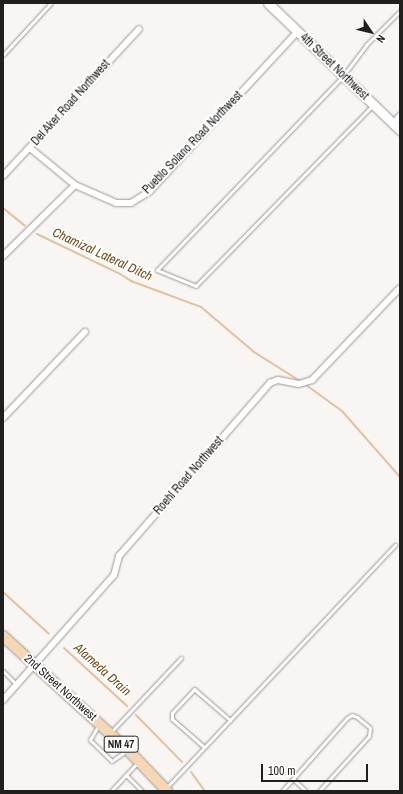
<!DOCTYPE html>
<style>
body{margin:0}
#map{position:relative;width:403px;height:794px;overflow:hidden;background:#f8f5f2;font-family:"Archivo Narrow",sans-serif}
div>[style]{position:absolute}
[style*='--x']{left:calc(var(--x)*1px);top:calc(var(--y)*1px);width:calc(var(--w)*1px);rotate:calc(var(--a)*1deg)}
.stream>*{height:2px;margin:-1px;padding:0 1px;transform-origin:1px;border-radius:1px;background:#e0c1a1}
.roads{filter:drop-shadow(0 0 1px #9a9795) drop-shadow(0 0 1px #9a9795)}
.service>*{height:3px;margin:-1.5px;padding:0 1.5px;transform-origin:1.5px;border-radius:1.5px;background:#fff}
.minor>*{height:6px;margin:-3px;padding:0 3px;transform-origin:3px;border-radius:3px;background:#fff}
.secondary>*{height:9px;margin:-4.5px;padding:0 4.5px;transform-origin:4.5px;border-radius:4.5px;background:#fff}
.primary>*{height:10px;margin:-5px;padding:0 5px;transform-origin:5px;border-radius:5px;background:#f5d6b5}
span{translate:-50% -50%;white-space:nowrap;text-align:center;line-height:1.15;-webkit-text-stroke:4px #fff;paint-order:stroke}
.shield-label span{padding:1px 3px;background:#fff;border:1px solid;border-radius:3px;-webkit-text-stroke-width:0}
.shield-label{font-size:11px;color:#201f1e;font-weight:700}
.street-label{font-size:12px;color:#201f1e}
.water-label{font-size:13px;color:#734917;font-style:italic}
.frame{position:absolute;inset:0;border:4px solid #201f1e;pointer-events:none}
.north{position:absolute;left:351px;top:12px;width:40px;height:40px;-webkit-text-stroke:3px #fff;paint-order:stroke;rotate:125deg;font-size:11px;font-weight:700;line-height:16px;text-align:center;color:#201f1e}
.north::after{content:'';display:block;margin:auto;width:14px;height:18px;background:#201f1e;clip-path:polygon(50% 0,100% 100%,50% 72%,0 100%)}
.scale{position:absolute;left:261px;top:764px;width:107px;height:18px;box-sizing:border-box;border:2px solid #201f1e;border-top:0;padding-left:5px;font-size:12px;line-height:14px;white-space:nowrap;color:#201f1e;-webkit-text-stroke:3px #fff;paint-order:stroke}
</style>
<div id="map">
<div class="stream">
<i style="--x:3;--y:208;--w:28;--a:39"></i>
<i style="--x:37;--y:234;--w:92;--a:25.7"></i>
<i style="--x:120;--y:274;--w:13;--a:32"></i>
<i style="--x:131;--y:281;--w:75;--a:20.4"></i>
<i style="--x:201;--y:307;--w:70;--a:40.3"></i>
<i style="--x:254;--y:352;--w:54;--a:32.2"></i>
<i style="--x:306;--y:385;--w:44;--a:35.8"></i>
<i style="--x:342;--y:411;--w:88;--a:48.7"></i>
<i style="--x:3;--y:592;--w:62;--a:42.4"></i>
<i style="--x:64;--y:648;--w:86;--a:42.6"></i>
<i style="--x:136;--y:715;--w:66;--a:45.6"></i>
<i style="--x:191;--y:772;--w:24;--a:54"></i>
</div>
<div class="roads">
<div class="service">
<i style="--x:3;--y:55;--w:71;--a:-47.3"></i>
<i style="--x:372;--y:106;--w:252;--a:134.4"></i>
<i style="--x:196;--y:286;--w:42;--a:-157.7"></i>
<i style="--x:157;--y:270;--w:269;--a:-46.2"></i>
<i style="--x:343;--y:76;--w:39;--a:-53"></i>
<i style="--x:366;--y:45;--w:48;--a:-45"></i>
<i style="--x:3;--y:671;--w:20;--a:45"></i>
<i style="--x:98;--y:726;--w:16;--a:120"></i>
<i style="--x:90;--y:740;--w:30;--a:44"></i>
<i style="--x:112;--y:761;--w:17;--a:-36"></i>
<i style="--x:111;--y:732;--w:102;--a:-46.6"></i>
<i style="--x:204;--y:747;--w:43;--a:-138.8"></i>
<i style="--x:172;--y:719;--w:6;--a:-90"></i>
<i style="--x:172;--y:713;--w:33;--a:-47"></i>
<i style="--x:194;--y:689;--w:48;--a:40.7"></i>
<i style="--x:126;--y:775;--w:23;--a:45"></i>
<i style="--x:293;--y:779;--w:18;--a:43"></i>
<i style="--x:166;--y:788;--w:334;--a:-46.7"></i>
<i style="--x:111;--y:791;--w:40;--a:-47"></i>
<i style="--x:282;--y:791;--w:98;--a:-48.3"></i>
<i style="--x:347;--y:718;--w:6;--a:-31"></i>
<i style="--x:352;--y:715;--w:5;--a:22"></i>
<i style="--x:357;--y:717;--w:17;--a:40"></i>
<i style="--x:370;--y:728;--w:8;--a:97"></i>
<i style="--x:369;--y:736;--w:74;--a:132.3"></i>
</div>
<div class="minor">
<i style="--x:393;--y:124;--w:11;--a:-49"></i>
<i style="--x:30;--y:148;--w:58;--a:39.4"></i>
<i style="--x:75;--y:185;--w:45;--a:23.7"></i>
<i style="--x:116;--y:203;--w:15;--a:0"></i>
<i style="--x:131;--y:203;--w:22;--a:-32"></i>
<i style="--x:150;--y:191;--w:217;--a:-47.2"></i>
<i style="--x:3;--y:176;--w:200;--a:-47.2"></i>
<i style="--x:3;--y:256;--w:101;--a:-44.6"></i>
<i style="--x:3;--y:418;--w:119;--a:-46.4"></i>
<i style="--x:3;--y:700;--w:167;--a:-48.4"></i>
<i style="--x:114;--y:575;--w:20;--a:-75"></i>
<i style="--x:119;--y:556;--w:230;--a:-48.9"></i>
<i style="--x:270;--y:383;--w:9;--a:-21"></i>
<i style="--x:278;--y:380;--w:21;--a:11"></i>
<i style="--x:299;--y:384;--w:14;--a:-17"></i>
<i style="--x:312;--y:380;--w:127;--a:-46.3"></i>
</div>
<div class="secondary">
<i style="--x:268;--y:3;--w:183;--a:43.9"></i>
</div>
<div class="primary">
<i style="--x:3;--y:636;--w:169;--a:42.4"></i>
<i style="--x:128;--y:750;--w:57;--a:46.4"></i>
</div>
</div>
<div class="shield-label">
<span style="left:121px;top:744px">NM 47</span>
</div>
<div class="street-label">
<span style="left:334px;top:67px;rotate:44deg">4th Street Northwest</span>
<span style="left:71px;top:103px;rotate:-48deg">Del Aker Road Northwest</span>
<span style="left:193px;top:143px;rotate:-46deg">Pueblo Solano Road Northwest</span>
<span style="left:189px;top:476px;rotate:-49deg">Roehl Road Northwest</span>
<span style="left:60px;top:688px;rotate:42deg">2nd Street Northwest</span>
</div>
<div class="water-label">
<span style="left:102px;top:255px;rotate:25deg">Chamizal Lateral Ditch</span>
<span style="left:102px;top:670px;rotate:42deg">Alameda Drain</span>
</div>
<div class="frame"></div>
<div class="north">N</div>
<div class="scale">100 m</div>
</div>
